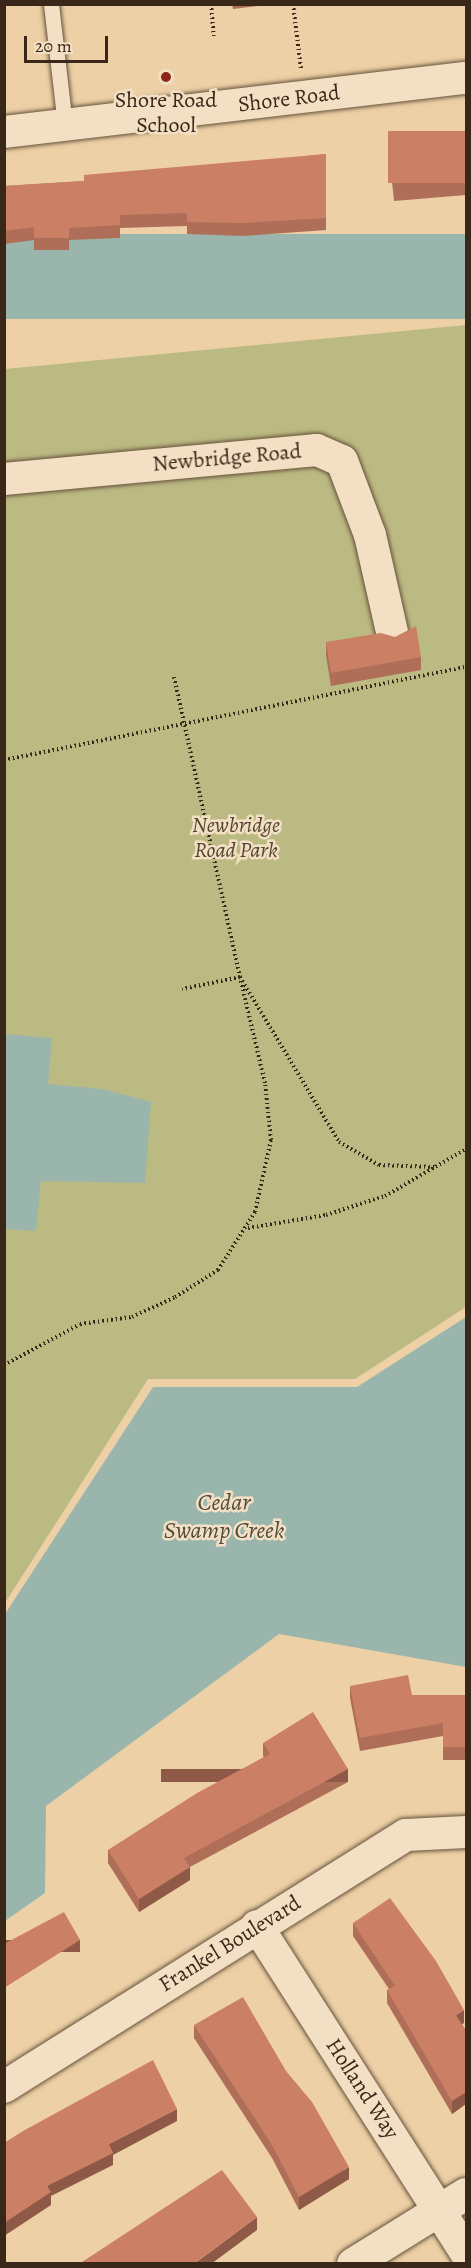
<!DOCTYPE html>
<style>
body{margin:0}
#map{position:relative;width:471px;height:2268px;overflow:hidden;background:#edd0a5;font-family:Alegreya,serif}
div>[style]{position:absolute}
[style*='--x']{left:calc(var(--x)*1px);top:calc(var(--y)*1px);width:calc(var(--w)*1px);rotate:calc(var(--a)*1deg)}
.green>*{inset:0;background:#bcba83}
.water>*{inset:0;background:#9ab6ac;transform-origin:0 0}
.path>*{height:4px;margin-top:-2px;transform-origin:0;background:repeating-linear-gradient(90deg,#392819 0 1.5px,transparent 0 4.5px)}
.roads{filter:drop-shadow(0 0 2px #66523c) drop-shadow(0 0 2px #66523c)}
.service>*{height:15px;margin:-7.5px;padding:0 7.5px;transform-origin:7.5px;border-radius:7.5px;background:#f3e0c4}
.minor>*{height:32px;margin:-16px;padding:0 16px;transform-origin:16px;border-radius:16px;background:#f3e0c4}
.wall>*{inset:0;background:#af6e58}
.shaded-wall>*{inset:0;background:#8e5a47;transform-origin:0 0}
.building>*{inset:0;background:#cb8066;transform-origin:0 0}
.dots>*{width:16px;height:16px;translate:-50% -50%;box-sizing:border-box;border:3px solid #f3e0c4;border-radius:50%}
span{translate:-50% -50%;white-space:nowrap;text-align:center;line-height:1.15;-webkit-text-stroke:5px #f3e0c4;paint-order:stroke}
.street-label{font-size:22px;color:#392819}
.poi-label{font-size:22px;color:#392819}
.park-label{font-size:22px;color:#53452e;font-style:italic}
.water-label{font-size:24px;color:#514c3e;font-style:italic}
.frame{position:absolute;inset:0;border:6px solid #392819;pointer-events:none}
.scale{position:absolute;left:24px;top:36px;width:84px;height:27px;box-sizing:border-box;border:3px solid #392819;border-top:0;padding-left:8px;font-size:18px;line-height:21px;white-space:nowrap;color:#392819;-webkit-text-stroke:4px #f3e0c4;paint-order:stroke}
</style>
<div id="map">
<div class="green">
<i style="clip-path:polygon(466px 325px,466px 1307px,355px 1379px,148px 1379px,5px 1603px,5px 369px)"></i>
</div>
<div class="water">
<i style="left:466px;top:234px;width:85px;height:464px;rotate:90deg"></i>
<i style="clip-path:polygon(4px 1034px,52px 1038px,48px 1084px,103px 1089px,151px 1102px,145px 1183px,41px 1181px,36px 1231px,5px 1229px)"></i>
<i style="clip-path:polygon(466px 1317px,466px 1667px,279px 1634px,46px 1806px,45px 1893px,5px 1921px,5px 1614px,153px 1387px,357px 1387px)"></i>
</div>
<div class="path">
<i style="--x:211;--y:4;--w:32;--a:85"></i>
<i style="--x:293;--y:4;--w:65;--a:83"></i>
<i style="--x:174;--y:677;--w:307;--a:77.6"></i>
<i style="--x:240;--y:977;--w:192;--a:59"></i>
<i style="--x:339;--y:1142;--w:46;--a:29.9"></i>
<i style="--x:379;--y:1165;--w:56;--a:2"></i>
<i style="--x:4;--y:760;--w:471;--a:-11.4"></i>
<i style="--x:248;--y:1228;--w:79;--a:-9.5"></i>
<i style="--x:326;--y:1215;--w:62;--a:-17.9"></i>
<i style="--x:385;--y:1196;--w:94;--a:-30.1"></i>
<i style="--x:4;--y:1365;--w:86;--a:-28.3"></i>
<i style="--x:80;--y:1324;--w:52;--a:-7.7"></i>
<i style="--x:132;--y:1317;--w:47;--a:-24.9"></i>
<i style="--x:175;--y:1297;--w:51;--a:-32.1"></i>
<i style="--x:218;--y:1270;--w:69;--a:-57.5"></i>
<i style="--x:255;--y:1212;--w:74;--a:-77.5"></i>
<i style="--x:271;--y:1140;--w:57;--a:-96"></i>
<i style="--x:265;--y:1083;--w:109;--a:-103.3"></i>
<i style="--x:240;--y:977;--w:59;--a:168.3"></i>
</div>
<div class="roads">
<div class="service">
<i style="--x:51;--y:4;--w:122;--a:83.4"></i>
</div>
<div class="minor">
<i style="--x:4;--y:132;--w:465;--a:-6.7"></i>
<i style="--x:4;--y:479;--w:314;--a:-5.3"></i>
<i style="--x:317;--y:450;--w:27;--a:24"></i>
<i style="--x:342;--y:461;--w:79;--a:69.3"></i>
<i style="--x:370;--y:535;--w:99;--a:77.2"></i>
<i style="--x:257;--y:1926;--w:388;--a:57.4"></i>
<i style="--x:4;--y:2087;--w:474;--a:-32.1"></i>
<i style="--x:406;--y:1835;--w:60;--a:-2.9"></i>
<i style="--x:353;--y:2264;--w:133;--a:-31.8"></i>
</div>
</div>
<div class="wall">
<i style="clip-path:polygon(232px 4px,273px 4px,233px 9px)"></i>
<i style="clip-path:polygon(466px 131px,466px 195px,394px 201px,389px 153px,389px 140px)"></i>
<i style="clip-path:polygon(326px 154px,326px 230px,243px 236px,187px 234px,187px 226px,120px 228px,120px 238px,69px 240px,69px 250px,34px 250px,34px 240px,4px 244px,4px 186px,84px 181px)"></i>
<i style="clip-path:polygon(326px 642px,421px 657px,421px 670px,331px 686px,326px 655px)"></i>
<i style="clip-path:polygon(350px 1686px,412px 1695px,466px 1695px,466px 1760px,443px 1760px,443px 1736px,360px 1751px,350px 1698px)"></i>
<i style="clip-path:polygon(263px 1743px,348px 1782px,190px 1867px,190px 1880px,139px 1912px,108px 1863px,108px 1850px,264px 1757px,263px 1756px)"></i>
<i style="clip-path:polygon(353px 1923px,464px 2023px,462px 2024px,466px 2031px,466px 2104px,452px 2114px,387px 2003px,387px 1990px,389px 1989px,353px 1936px)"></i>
<i style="clip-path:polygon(194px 2025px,286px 2071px,349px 2179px,299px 2210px,272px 2158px,194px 2038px)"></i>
</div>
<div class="shaded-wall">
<i style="left:348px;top:1769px;width:13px;height:187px;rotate:90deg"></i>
<i style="clip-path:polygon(190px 1867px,190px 1880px,139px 1912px,139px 1899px)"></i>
<i style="left:80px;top:1940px;width:12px;height:90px;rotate:90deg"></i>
<i style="clip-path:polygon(464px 2010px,464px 2023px,456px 2028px,456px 2015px)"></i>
<i style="clip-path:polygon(466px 2092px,466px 2104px,452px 2114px,452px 2101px)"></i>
<i style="clip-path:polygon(177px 2109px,177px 2121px,113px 2155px,113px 2165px,51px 2196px,51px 2205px,4px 2236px,4px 2223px,47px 2186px,109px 2144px)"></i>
<i style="clip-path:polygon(349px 2167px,349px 2179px,299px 2210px,299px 2197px)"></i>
<i style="clip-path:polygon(257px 2217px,257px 2230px,211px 2264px,194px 2264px)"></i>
</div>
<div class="building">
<i style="left:466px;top:131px;width:52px;height:78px;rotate:90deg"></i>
<i style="clip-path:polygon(326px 154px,326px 218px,243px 223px,187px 222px,187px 213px,120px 215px,120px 225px,69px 228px,69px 238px,34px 238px,34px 227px,4px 231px,4px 186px,84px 181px,84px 175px)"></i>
<i style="clip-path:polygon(416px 626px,421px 657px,331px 673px,326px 642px,381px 633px,395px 637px)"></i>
<i style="clip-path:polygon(408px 1675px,412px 1695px,466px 1695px,466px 1747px,443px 1747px,443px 1723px,360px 1738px,350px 1686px)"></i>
<i style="clip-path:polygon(313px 1712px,348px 1769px,184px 1858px,190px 1867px,139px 1899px,108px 1850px,197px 1793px,270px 1754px,263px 1743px)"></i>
<i style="clip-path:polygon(390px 1898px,436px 1961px,464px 2010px,456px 2015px,466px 2031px,466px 2092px,452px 2101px,387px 1990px,395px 1986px,353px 1923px)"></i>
<i style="clip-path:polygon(64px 1912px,80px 1940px,4px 1988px,4px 1944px)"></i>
<i style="clip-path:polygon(243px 1997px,286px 2071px,312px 2102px,349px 2167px,299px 2197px,272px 2145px,194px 2025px)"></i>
<i style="clip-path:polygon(153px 2060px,177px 2109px,109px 2144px,113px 2153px,47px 2186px,51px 2192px,4px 2223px,4px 2143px,23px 2131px)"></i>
<i style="clip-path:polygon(222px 2170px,257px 2217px,194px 2264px,79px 2264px)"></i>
</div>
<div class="dots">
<i style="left:166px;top:77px;background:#8f2418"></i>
</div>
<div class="street-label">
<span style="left:289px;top:99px;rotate:-7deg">Shore Road</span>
<span style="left:227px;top:458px;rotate:-5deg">Newbridge Road</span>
<span style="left:230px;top:1944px;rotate:-32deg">Frankel Boulevard</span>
<span style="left:362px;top:2089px;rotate:57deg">Holland Way</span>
</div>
<div class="poi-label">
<span style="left:166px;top:113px">Shore Road<br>School</span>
</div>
<div class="park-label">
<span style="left:236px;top:838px">Newbridge<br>Road Park</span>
</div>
<div class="water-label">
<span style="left:224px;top:1517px">Cedar<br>Swamp Creek</span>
</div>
<div class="frame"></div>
<div class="scale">20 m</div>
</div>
